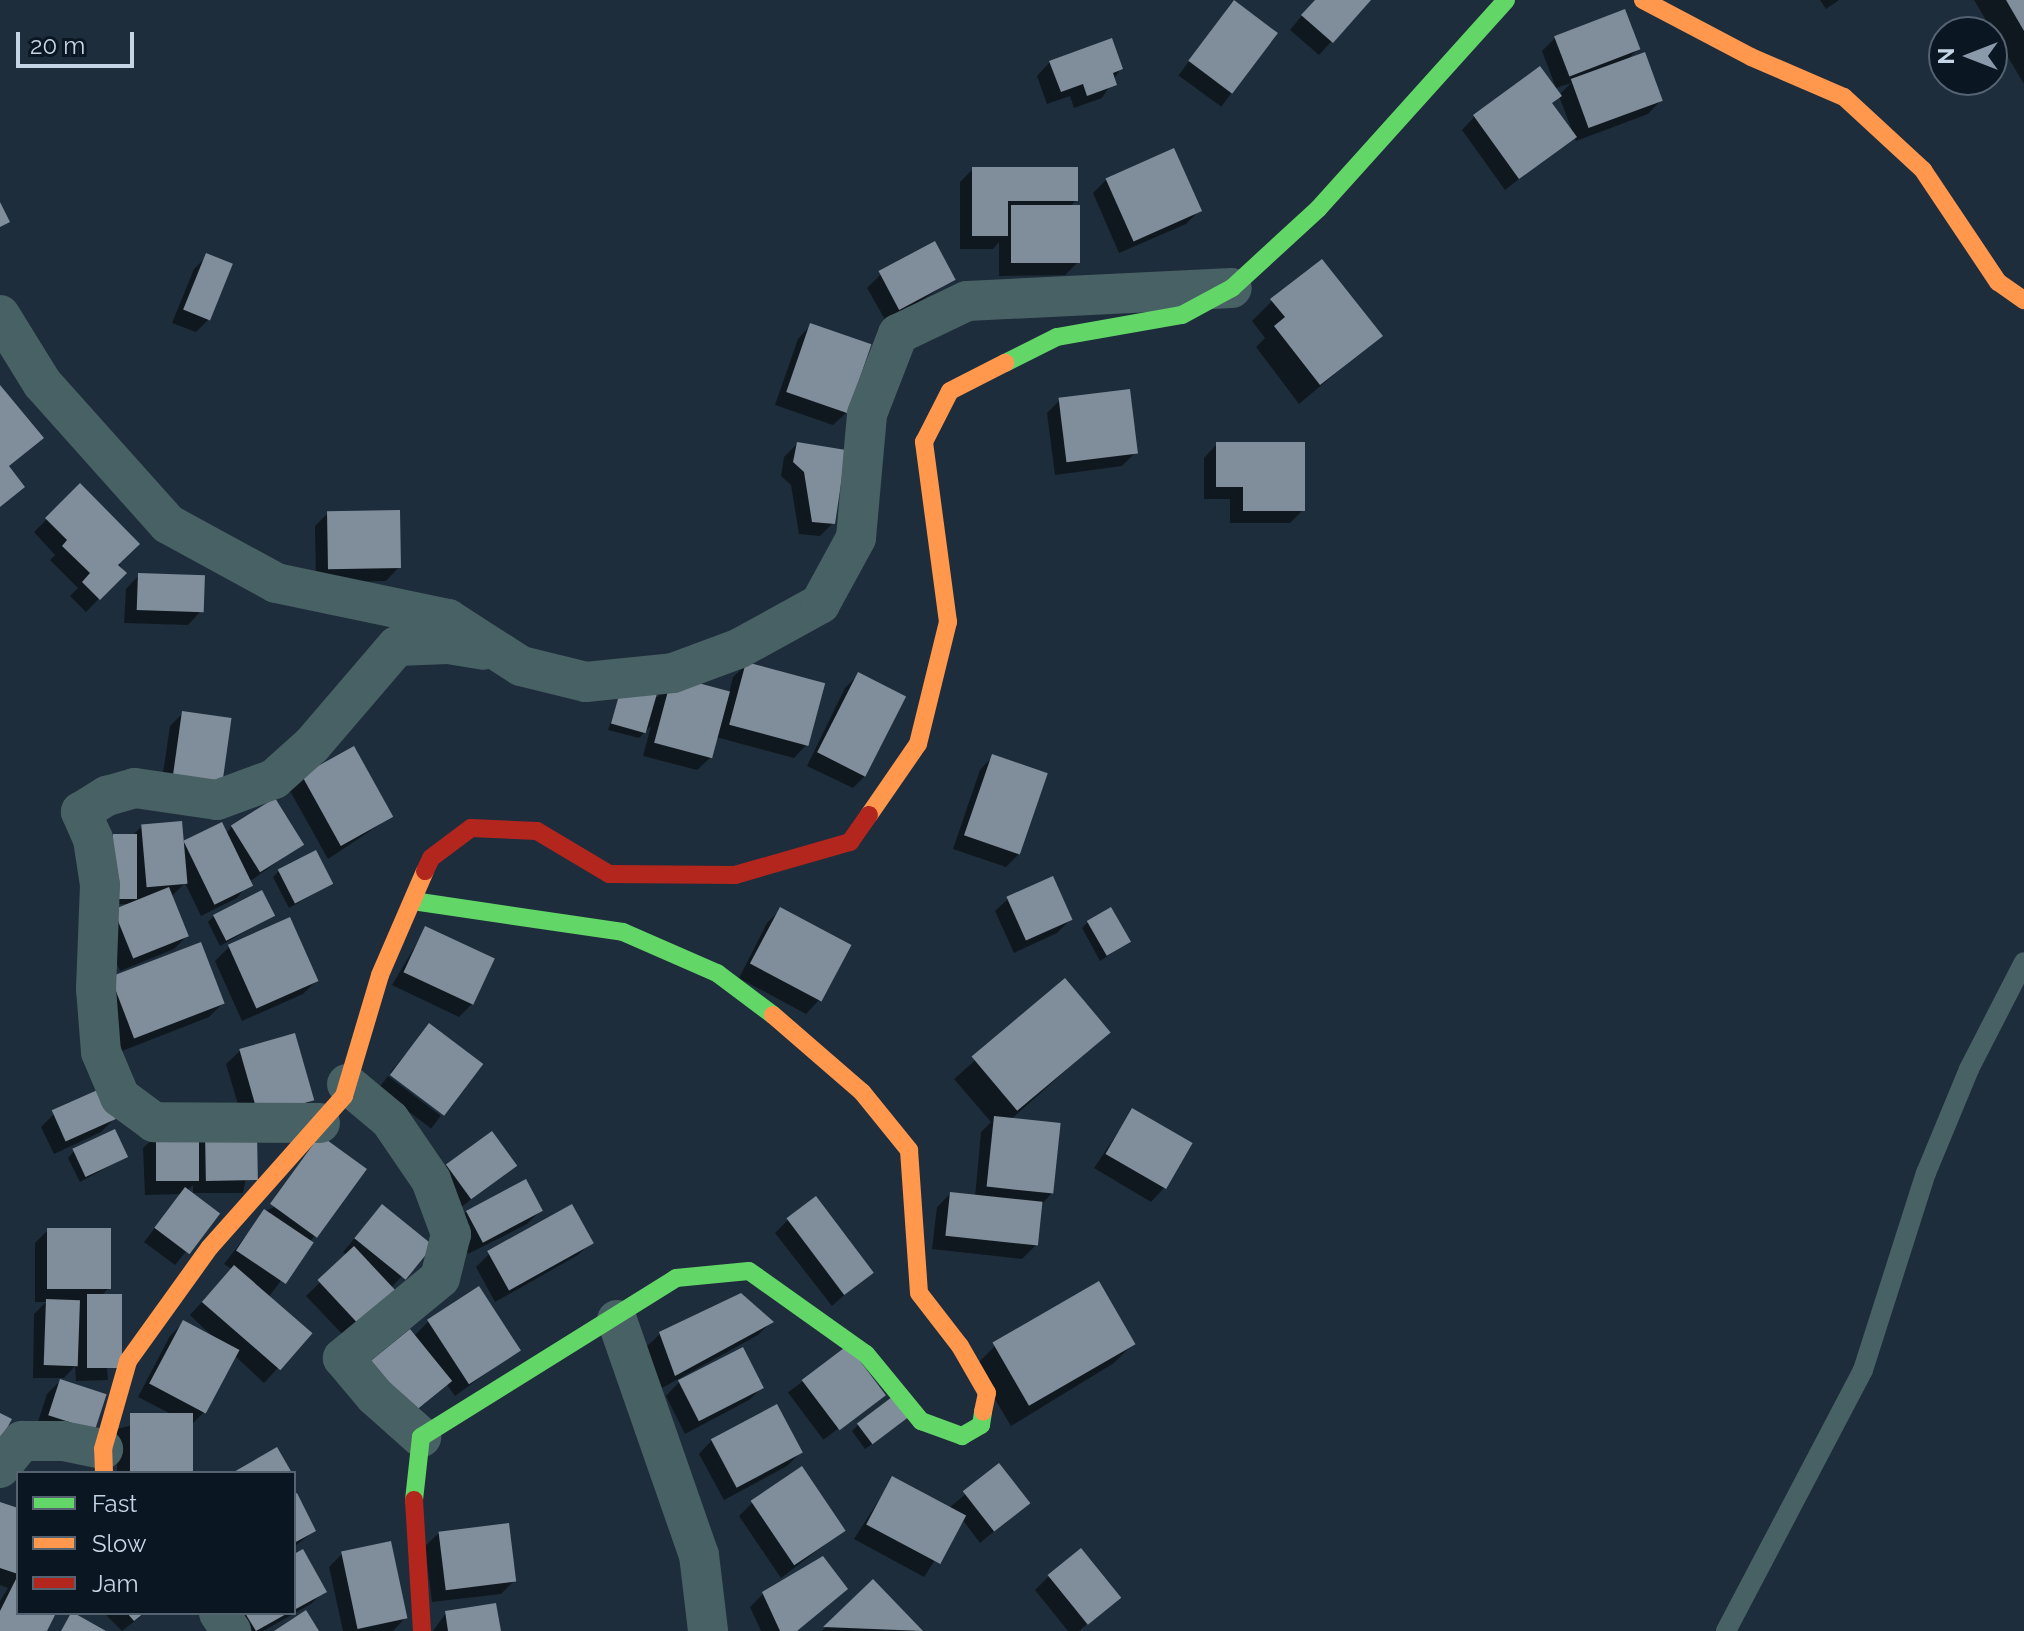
<!DOCTYPE html>
<style>
body{margin:0}
#map{position:relative;width:2024px;height:1631px;overflow:hidden;background:#1e2d3b;font-family:Raleway,sans-serif}
div>[style]{position:absolute}
[style*='--x']{left:calc(var(--x)*1px);top:calc(var(--y)*1px);width:calc(var(--w)*1px);rotate:calc(var(--a)*1deg)}
.shadow>*{inset:0;background:#0007;transform-origin:0 0}
.building>*{inset:0;background:#808d9a;transform-origin:0 0}
.lane>*{height:20px;margin:-10px;padding:0 10px;transform-origin:10px;border-radius:10px;background:#486164}
.street>*{height:40px;margin:-20px;padding:0 20px;transform-origin:20px;border-radius:20px;background:#486164}
.fast>*{height:18px;margin:-9px;padding:0 9px;transform-origin:9px;border-radius:9px;background:#63d668}
.slow>*{height:18px;margin:-9px;padding:0 9px;transform-origin:9px;border-radius:9px;background:#ff974d}
.jam>*{height:18px;margin:-9px;padding:0 9px;transform-origin:9px;border-radius:9px;background:#b3261e}
span{translate:-50% -50%;white-space:nowrap;text-align:center;line-height:1.15;-webkit-text-stroke:8px #0a1621;paint-order:stroke}
.legend{position:absolute;left:16px;top:1471px;width:280px;height:144px;box-sizing:border-box;background:#0a1621;border:2px solid #55626f;margin:0;padding:10px 14px;list-style:none;font-size:24px;color:#c5d5e5}
.legend li{display:flex;align-items:center;gap:16px;height:40px}
.legend b{width:40px;border:2px solid #55626f}
.north{position:absolute;left:1928px;top:16px;width:80px;height:80px;box-sizing:border-box;background:#0a1621;border:2px solid #55626f;border-radius:50%;rotate:270deg;font-size:22px;font-weight:700;line-height:32px;text-align:center;color:#c5d5e5}
.north::after{content:'';display:block;margin:auto;width:28px;height:36px;background:#8b9aaa;clip-path:polygon(50% 0,100% 100%,50% 72%,0 100%)}
.scale{position:absolute;left:16px;top:32px;width:118px;height:36px;box-sizing:border-box;border:4px solid #c5d5e5;border-top:0;padding-left:10px;font-size:24px;line-height:28px;white-space:nowrap;color:#c5d5e5;-webkit-text-stroke:6px #0a1621;paint-order:stroke}
</style>
<div id="map">
<div class="shadow">
<i style="clip-path:polygon(1315px 0,1369px 0,1319px 55px,1290px 30px)"></i>
<i style="clip-path:polygon(1820px 0,1839px 0,1826px 9px)"></i>
<i style="clip-path:polygon(1974px 0,2024px 0,2024px 84px)"></i>
<i style="left:1232px;top:2px;width:53px;height:91px;rotate:36deg"></i>
<i style="clip-path:polygon(evenodd,1555px 38px,1638px 49px,1625px 62px,1661px 100px,1648px 114px,1576px 141px,1574px 136px,1505px 190px,1462px 130px,1475px 116px,1559px 95px,1571px 83px,1556px 88px,1542px 51px,1555px 38px,1559px 96px,1573px 133px,1551px 104px,1559px 96px)"></i>
<i style="clip-path:polygon(1050px 62px,1121px 68px,1102px 98px,1074px 108px,1070px 96px,1047px 104px,1037px 76px)"></i>
<i style="clip-path:polygon(973px 169px,1076px 200px,1070px 207px,1078px 262px,1065px 275px,999px 276px,999px 242px,993px 249px,960px 249px,960px 182px)"></i>
<i style="clip-path:polygon(1106px 180px,1200px 210px,1186px 224px,1119px 253px,1093px 193px)"></i>
<i style="clip-path:polygon(207px 256px,209px 319px,196px 332px,172px 323px,194px 269px)"></i>
<i style="clip-path:polygon(880px 275px,954px 279px,887px 323px,867px 288px)"></i>
<i style="clip-path:polygon(1272px 301px,1380px 336px,1299px 404px,1256px 347px,1265px 338px,1252px 321px)"></i>
<i style="clip-path:polygon(811px 325px,847px 412px,833px 425px,775px 405px,798px 339px)"></i>
<i style="clip-path:polygon(1060px 400px,1135px 453px,1122px 466px,1055px 475px,1047px 413px)"></i>
<i style="clip-path:polygon(797px 444px,833px 523px,820px 536px,799px 534px,791px 485px,781px 476px,784px 457px)"></i>
<i style="clip-path:polygon(1217px 444px,1303px 510px,1290px 523px,1230px 523px,1230px 499px,1204px 499px,1204px 458px)"></i>
<i style="clip-path:polygon(80px 486px,124px 573px,86px 612px,70px 596px,78px 588px,50px 560px,55px 555px,34px 532px)"></i>
<i style="clip-path:polygon(328px 513px,399px 567px,386px 581px,316px 582px,315px 526px)"></i>
<i style="clip-path:polygon(139px 575px,201px 611px,188px 625px,124px 623px,126px 589px)"></i>
<i style="clip-path:polygon(747px 664px,807px 744px,794px 758px,716px 737px,711px 757px,697px 770px,643px 756px,651px 726px,639px 738px,608px 730px,623px 687px,658px 697px,660px 691px,729px 693px,733px 677px)"></i>
<i style="clip-path:polygon(858px 675px,866px 775px,853px 788px,807px 766px,845px 688px)"></i>
<i style="clip-path:polygon(183px 713px,230px 720px,161px 787px,170px 726px)"></i>
<i style="clip-path:polygon(993px 756px,1019px 854px,1006px 867px,953px 849px,980px 770px)"></i>
<i style="clip-path:polygon(303px 777px,391px 817px,328px 859px,290px 791px)"></i>
<i style="clip-path:polygon(221px 825px,225px 834px,233px 826px,302px 844px,249px 882px,237px 898px,201px 916px,185px 883px,171px 897px,187px 936px,174px 949px,120px 971px,101px 924px,133px 904px,108px 904px,107px 843px,113px 836px,132px 836px,142px 826px,182px 844px)"></i>
<i style="clip-path:polygon(279px 871px,331px 884px,289px 908px,273px 877px)"></i>
<i style="clip-path:polygon(1009px 898px,1070px 920px,1057px 933px,1014px 953px,995px 911px)"></i>
<i style="clip-path:polygon(780px 910px,819px 1000px,806px 1014px,739px 978px,767px 923px)"></i>
<i style="clip-path:polygon(214px 916px,273px 916px,220px 946px,208px 922px)"></i>
<i style="clip-path:polygon(1088px 922px,1129px 942px,1100px 961px,1082px 928px)"></i>
<i style="clip-path:polygon(426px 928px,472px 1004px,459px 1017px,392px 985px)"></i>
<i style="clip-path:polygon(229px 947px,316px 981px,303px 994px,242px 1021px,215px 961px)"></i>
<i style="clip-path:polygon(112px 979px,223px 1003px,209px 1017px,122px 1051px,98px 992px)"></i>
<i style="clip-path:polygon(1065px 981px,1109px 1032px,1010px 1120px,1052px 1193px,1040px 1206px,1036px 1245px,1022px 1259px,932px 1249px,937px 1207px,950px 1194px,975px 1197px,981px 1132px,991px 1122px,954px 1079px)"></i>
<i style="clip-path:polygon(429px 1026px,444px 1113px,390px 1073px)"></i>
<i style="clip-path:polygon(240px 1051px,312px 1099px,299px 1112px,245px 1128px,226px 1064px)"></i>
<i style="left:388px;top:1076px;width:66px;height:16px;rotate:37deg"></i>
<i style="clip-path:polygon(1133px 1110px,1164px 1188px,1151px 1202px,1094px 1168px)"></i>
<i style="clip-path:polygon(54px 1114px,114px 1119px,101px 1132px,54px 1154px,41px 1127px)"></i>
<i style="clip-path:polygon(255px 1132px,243px 1193px,193px 1193px,193px 1185px,187px 1191px,217px 1213px,175px 1265px,144px 1242px,181px 1194px,145px 1195px,143px 1148px,157px 1135px)"></i>
<i style="clip-path:polygon(74px 1151px,126px 1157px,80px 1182px,68px 1158px)"></i>
<i style="clip-path:polygon(447px 1165px,515px 1166px,456px 1211px,434px 1179px)"></i>
<i style="clip-path:polygon(364px 1169px,268px 1298px,309px 1334px,264px 1383px,234px 1355px,204px 1412px,191px 1425px,191px 1473px,117px 1473px,117px 1429px,173px 1415px,138px 1397px,170px 1336px,183px 1323px,214px 1338px,190px 1315px,232px 1269px,224px 1264px,265px 1211px)"></i>
<i style="clip-path:polygon(526px 1182px,540px 1211px,527px 1224px,468px 1254px,453px 1225px,466px 1212px)"></i>
<i style="clip-path:polygon(382px 1206px,430px 1246px,345px 1337px,306px 1296px,347px 1256px,343px 1252px)"></i>
<i style="clip-path:polygon(572px 1207px,592px 1242px,578px 1255px,495px 1302px,476px 1267px,489px 1254px)"></i>
<i style="clip-path:polygon(788px 1220px,871px 1271px,832px 1306px,775px 1233px)"></i>
<i style="clip-path:polygon(48px 1230px,109px 1288px,101px 1296px,108px 1380px,76px 1381px,75px 1366px,64px 1378px,33px 1378px,34px 1314px,46px 1302px,35px 1302px,35px 1243px)"></i>
<i style="clip-path:polygon(429px 1321px,518px 1350px,455px 1396px,413px 1337px)"></i>
<i style="clip-path:polygon(771px 1322px,758px 1335px,662px 1388px,646px 1347px,660px 1334px)"></i>
<i style="clip-path:polygon(1134px 1343px,1114px 1363px,1011px 1426px,975px 1366px,995px 1346px)"></i>
<i style="left:847px;top:1348px;width:59px;height:74px;rotate:53deg"></i>
<i style="clip-path:polygon(683px 1378px,684px 1380px,762px 1387px,749px 1400px,685px 1434px,666px 1396px)"></i>
<i style="clip-path:polygon(60px 1381px,93px 1429px,36px 1428px,47px 1394px)"></i>
<i style="clip-path:polygon(899px 1424px,865px 1449px,852px 1431px,858px 1425px)"></i>
<i style="clip-path:polygon(712px 1440px,801px 1452px,787px 1466px,724px 1500px,699px 1454px)"></i>
<i style="clip-path:polygon(999px 1466px,1028px 1503px,980px 1543px,962px 1519px,924px 1577px,854px 1539px,893px 1478px,949px 1508px)"></i>
<i style="clip-path:polygon(294px 1496px,314px 1531px,294px 1547px)"></i>
<i style="clip-path:polygon(752px 1503px,844px 1530px,781px 1578px,739px 1516px)"></i>
<i style="clip-path:polygon(0 1504px,18px 1510px,18px 1613px,54px 1613px,45px 1631px,0 1631px,0 1601px,8px 1588px,0 1585px)"></i>
<i style="clip-path:polygon(439px 1533px,514px 1581px,501px 1594px,432px 1602px,425px 1546px)"></i>
<i style="clip-path:polygon(342px 1554px,406px 1617px,393px 1631px,343px 1631px,329px 1567px)"></i>
<i style="clip-path:polygon(294px 1556px,324px 1591px,311px 1604px,263px 1631px,235px 1631px,225px 1613px,294px 1613px)"></i>
<i style="clip-path:polygon(1048px 1577px,1118px 1598px,1079px 1631px,1068px 1631px,1035px 1590px)"></i>
<i style="clip-path:polygon(873px 1582px,920px 1631px,822px 1631px,824px 1629px)"></i>
<i style="clip-path:polygon(764px 1593px,796px 1631px,761px 1631px,750px 1607px)"></i>
<i style="clip-path:polygon(104px 1613px,145px 1613px,122px 1631px)"></i>
<i style="clip-path:polygon(446px 1613px,499px 1631px,433px 1631px)"></i>
</div>
<div class="building">
<i style="left:1234px;top:0;width:55px;height:76px;rotate:37deg"></i>
<i style="clip-path:polygon(1315px 0,1371px 0,1333px 43px,1301px 15px)"></i>
<i style="clip-path:polygon(2006px 0,2024px 0,2024px 31px)"></i>
<i style="left:1625px;top:9px;width:43px;height:76px;rotate:69deg"></i>
<i style="clip-path:polygon(1112px 38px,1123px 69px,1113px 73px,1117px 85px,1087px 96px,1083px 84px,1061px 92px,1049px 61px)"></i>
<i style="left:1645px;top:52px;width:52px;height:79px;rotate:70deg"></i>
<i style="clip-path:polygon(1540px 66px,1562px 96px,1552px 103px,1577px 137px,1519px 179px,1473px 115px)"></i>
<i style="left:1174px;top:148px;width:69px;height:75px;rotate:66deg"></i>
<i style="clip-path:polygon(972px 167px,1078px 167px,1078px 201px,1008px 201px,1008px 236px,972px 236px)"></i>
<i style="clip-path:polygon(0 202px,10px 222px,0 227px)"></i>
<i style="left:1011px;top:205px;width:69px;height:58px"></i>
<i style="left:935px;top:241px;width:44px;height:64px;rotate:62deg"></i>
<i style="left:206px;top:253px;width:29px;height:61px;rotate:22deg"></i>
<i style="clip-path:polygon(1322px 259px,1383px 336px,1320px 385px,1274px 326px,1285px 317px,1270px 299px)"></i>
<i style="left:810px;top:323px;width:65px;height:73px;rotate:19deg"></i>
<i style="clip-path:polygon(0 385px,44px 438px,9px 466px,25px 487px,0 507px)"></i>
<i style="left:1130px;top:389px;width:65px;height:72px;rotate:83deg"></i>
<i style="clip-path:polygon(797px 442px,846px 450px,835px 524px,812px 522px,804px 472px,793px 462px)"></i>
<i style="clip-path:polygon(1216px 442px,1305px 442px,1305px 511px,1243px 511px,1243px 487px,1216px 487px)"></i>
<i style="clip-path:polygon(80px 483px,140px 544px,118px 565px,127px 573px,100px 600px,82px 582px,90px 573px,62px 546px,67px 540px,45px 518px)"></i>
<i style="left:400px;top:510px;width:58px;height:73px;rotate:89deg"></i>
<i style="left:138px;top:573px;width:67px;height:37px;rotate:2deg"></i>
<i style="left:746px;top:662px;width:82px;height:65px;rotate:15deg"></i>
<i style="left:858px;top:672px;width:54px;height:90px;rotate:27deg"></i>
<i style="left:672px;top:676px;width:60px;height:69px;rotate:15deg"></i>
<i style="left:622px;top:685px;width:36px;height:40px;rotate:16deg"></i>
<i style="left:182px;top:711px;width:50px;height:64px;rotate:8deg"></i>
<i style="left:354px;top:746px;width:81px;height:60px;rotate:61deg"></i>
<i style="left:992px;top:754px;width:59px;height:86px;rotate:19deg"></i>
<i style="left:275px;top:798px;width:55px;height:52px;rotate:58deg"></i>
<i style="left:182px;top:821px;width:63px;height:41px;rotate:85deg"></i>
<i style="left:222px;top:822px;width:71px;height:43px;rotate:64deg"></i>
<i style="left:113px;top:834px;width:24px;height:65px"></i>
<i style="left:316px;top:850px;width:38px;height:43px;rotate:63deg"></i>
<i style="left:1053px;top:876px;width:48px;height:51px;rotate:66deg"></i>
<i style="left:169px;top:887px;width:53px;height:60px;rotate:68deg"></i>
<i style="left:262px;top:890px;width:29px;height:55px;rotate:63deg"></i>
<i style="left:780px;top:907px;width:81px;height:64px;rotate:28deg"></i>
<i style="left:1111px;top:907px;width:40px;height:28px;rotate:60deg"></i>
<i style="left:290px;top:917px;width:70px;height:68px;rotate:66deg"></i>
<i style="left:425px;top:926px;width:77px;height:51px;rotate:25deg"></i>
<i style="left:201px;top:942px;width:66px;height:97px;rotate:69deg"></i>
<i style="left:1065px;top:978px;width:71px;height:122px;rotate:50deg"></i>
<i style="left:429px;top:1023px;width:68px;height:65px;rotate:37deg"></i>
<i style="left:295px;top:1033px;width:70px;height:58px;rotate:74deg"></i>
<i style="left:102px;top:1088px;width:34px;height:55px;rotate:66deg"></i>
<i style="left:1132px;top:1108px;width:70px;height:53px;rotate:30deg"></i>
<i style="left:994px;top:1116px;width:67px;height:71px;rotate:6deg"></i>
<i style="left:115px;top:1129px;width:31px;height:47px;rotate:65deg"></i>
<i style="left:257px;top:1130px;width:50px;height:52px;rotate:89deg"></i>
<i style="left:492px;top:1131px;width:43px;height:57px;rotate:54deg"></i>
<i style="left:199px;top:1132px;width:49px;height:43px;rotate:90deg"></i>
<i style="left:320px;top:1135px;width:58px;height:85px;rotate:36deg"></i>
<i style="left:526px;top:1179px;width:36px;height:68px;rotate:62deg"></i>
<i style="left:185px;top:1187px;width:44px;height:51px;rotate:37deg"></i>
<i style="left:950px;top:1192px;width:93px;height:44px;rotate:6deg"></i>
<i style="left:816px;top:1196px;width:96px;height:37px;rotate:53deg"></i>
<i style="left:382px;top:1204px;width:66px;height:44px;rotate:39deg"></i>
<i style="left:572px;top:1204px;width:45px;height:97px;rotate:61deg"></i>
<i style="left:264px;top:1209px;width:60px;height:50px;rotate:34deg"></i>
<i style="left:47px;top:1228px;width:64px;height:61px"></i>
<i style="left:354px;top:1246px;width:62px;height:50px;rotate:47deg"></i>
<i style="left:234px;top:1265px;width:104px;height:49px;rotate:41deg"></i>
<i style="left:1099px;top:1281px;width:73px;height:123px;rotate:60deg"></i>
<i style="left:479px;top:1286px;width:77px;height:62px;rotate:57deg"></i>
<i style="clip-path:polygon(741px 1293px,774px 1322px,675px 1376px,659px 1332px)"></i>
<i style="left:87px;top:1294px;width:35px;height:74px"></i>
<i style="left:46px;top:1299px;width:34px;height:66px;rotate:2deg"></i>
<i style="left:183px;top:1320px;width:64px;height:72px;rotate:28deg"></i>
<i style="left:410px;top:1329px;width:67px;height:50px;rotate:51deg"></i>
<i style="left:848px;top:1345px;width:63px;height:58px;rotate:53deg"></i>
<i style="left:743px;top:1347px;width:46px;height:73px;rotate:63deg"></i>
<i style="left:60px;top:1379px;width:49px;height:38px;rotate:18deg"></i>
<i style="left:892px;top:1397px;width:26px;height:44px;rotate:53deg"></i>
<i style="left:777px;top:1404px;width:55px;height:75px;rotate:62deg"></i>
<i style="clip-path:polygon(0 1413px,12px 1419px,0 1441px)"></i>
<i style="left:130px;top:1413px;width:63px;height:60px"></i>
<i style="clip-path:polygon(277px 1447px,292px 1473px,232px 1473px)"></i>
<i style="left:999px;top:1463px;width:51px;height:46px;rotate:52deg"></i>
<i style="left:802px;top:1466px;width:78px;height:62px;rotate:56deg"></i>
<i style="left:892px;top:1476px;width:84px;height:55px;rotate:28deg"></i>
<i style="clip-path:polygon(297px 1493px,316px 1531px,294px 1543px,294px 1494px)"></i>
<i style="clip-path:polygon(0 1502px,18px 1508px,18px 1574px,0 1568px)"></i>
<i style="left:509px;top:1523px;width:59px;height:71px;rotate:83deg"></i>
<i style="left:391px;top:1541px;width:79px;height:51px;rotate:78deg"></i>
<i style="left:1081px;top:1548px;width:64px;height:43px;rotate:51deg"></i>
<i style="clip-path:polygon(303px 1549px,327px 1592px,294px 1610px,294px 1554px)"></i>
<i style="clip-path:polygon(823px 1556px,848px 1589px,797px 1631px,780px 1631px,762px 1592px)"></i>
<i style="clip-path:polygon(18px 1575px,18px 1613px,56px 1613px,47px 1631px,0 1631px,0 1611px)"></i>
<i style="clip-path:polygon(873px 1579px,923px 1631px,823px 1627px)"></i>
<i style="clip-path:polygon(496px 1603px,501px 1631px,448px 1631px,445px 1611px)"></i>
<i style="clip-path:polygon(306px 1610px,319px 1631px,274px 1631px)"></i>
<i style="clip-path:polygon(71px 1613px,74px 1613px,106px 1631px,61px 1631px)"></i>
<i style="clip-path:polygon(127px 1613px,144px 1613px,134px 1621px)"></i>
<i style="clip-path:polygon(245px 1613px,288px 1613px,256px 1631px)"></i>
</div>
<div class="lane">
<i style="--x:1726;--y:1631;--w:295;--a:-62.3"></i>
<i style="--x:1863;--y:1370;--w:207;--a:-72.3"></i>
<i style="--x:1926;--y:1173;--w:113;--a:-67.5"></i>
<i style="--x:1969;--y:1069;--w:120;--a:-62.8"></i>
</div>
<div class="street">
<i style="--x:0;--y:315;--w:80;--a:58.3"></i>
<i style="--x:42;--y:383;--w:189;--a:48.2"></i>
<i style="--x:168;--y:524;--w:123;--a:28.6"></i>
<i style="--x:276;--y:583;--w:176;--a:11.8"></i>
<i style="--x:448;--y:619;--w:87;--a:32.8"></i>
<i style="--x:521;--y:666;--w:67;--a:13.8"></i>
<i style="--x:586;--y:682;--w:87;--a:-5.9"></i>
<i style="--x:673;--y:673;--w:69;--a:-20.3"></i>
<i style="--x:738;--y:649;--w:94;--a:-28.8"></i>
<i style="--x:820;--y:604;--w:75;--a:-61.4"></i>
<i style="--x:856;--y:538;--w:124;--a:-84.9"></i>
<i style="--x:867;--y:414;--w:86;--a:-68.8"></i>
<i style="--x:898;--y:334;--w:76;--a:-25.6"></i>
<i style="--x:967;--y:301;--w:265;--a:-2.8"></i>
<i style="--x:347;--y:1084;--w:56;--a:39.9"></i>
<i style="--x:390;--y:1120;--w:73;--a:55.7"></i>
<i style="--x:431;--y:1180;--w:58;--a:69.7"></i>
<i style="--x:451;--y:1234;--w:45;--a:104"></i>
<i style="--x:440;--y:1278;--w:126;--a:140.5"></i>
<i style="--x:343;--y:1358;--w:50;--a:49.9"></i>
<i style="--x:375;--y:1396;--w:62;--a:41.7"></i>
<i style="--x:320;--y:1123;--w:166;--a:-179.7"></i>
<i style="--x:154;--y:1122;--w:42;--a:-143.7"></i>
<i style="--x:120;--y:1097;--w:49;--a:-112.9"></i>
<i style="--x:101;--y:1052;--w:63;--a:-94.5"></i>
<i style="--x:96;--y:989;--w:104;--a:-87.8"></i>
<i style="--x:100;--y:885;--w:47;--a:-98.7"></i>
<i style="--x:93;--y:839;--w:30;--a:-114"></i>
<i style="--x:81;--y:812;--w:31;--a:-32"></i>
<i style="--x:107;--y:796;--w:29;--a:-16"></i>
<i style="--x:135;--y:788;--w:83;--a:8.3"></i>
<i style="--x:217;--y:800;--w:61;--a:-20.2"></i>
<i style="--x:274;--y:779;--w:51;--a:-41.8"></i>
<i style="--x:312;--y:745;--w:130;--a:-49.4"></i>
<i style="--x:397;--y:646;--w:51;--a:-2.2"></i>
<i style="--x:448;--y:644;--w:36;--a:9"></i>
<i style="--x:617;--y:1320;--w:249;--a:70.8"></i>
<i style="--x:699;--y:1555;--w:77;--a:83.2"></i>
<i style="--x:0;--y:1468;--w:35;--a:-51"></i>
<i style="--x:22;--y:1441;--w:41;--a:0"></i>
<i style="--x:63;--y:1441;--w:41;--a:11.3"></i>
<i style="--x:219;--y:1613;--w:22;--a:56"></i>
</div>
<div class="fast">
<i style="--x:1005;--y:363;--w:58;--a:-26.6"></i>
<i style="--x:1057;--y:337;--w:127;--a:-10"></i>
<i style="--x:1182;--y:315;--w:57;--a:-28.4"></i>
<i style="--x:1232;--y:288;--w:117;--a:-42.6"></i>
<i style="--x:1318;--y:209;--w:281;--a:-48"></i>
<i style="--x:413;--y:901;--w:212;--a:8.4"></i>
<i style="--x:623;--y:932;--w:103;--a:23.6"></i>
<i style="--x:717;--y:973;--w:70;--a:36.9"></i>
<i style="--x:414;--y:1500;--w:63;--a:-83.7"></i>
<i style="--x:421;--y:1437;--w:301;--a:-31.9"></i>
<i style="--x:676;--y:1278;--w:73;--a:-5.5"></i>
<i style="--x:749;--y:1271;--w:143;--a:35.4"></i>
<i style="--x:866;--y:1354;--w:87;--a:50.6"></i>
<i style="--x:921;--y:1421;--w:44;--a:20.1"></i>
<i style="--x:962;--y:1436;--w:22;--a:-30"></i>
<i style="--x:981;--y:1425;--w:13;--a:-81"></i>
</div>
<div class="slow">
<i style="--x:1643;--y:0;--w:122;--a:27.8"></i>
<i style="--x:1751;--y:57;--w:101;--a:23.3"></i>
<i style="--x:1844;--y:97;--w:108;--a:42.7"></i>
<i style="--x:1923;--y:170;--w:135;--a:56.2"></i>
<i style="--x:1998;--y:282;--w:32;--a:35"></i>
<i style="--x:869;--y:815;--w:86;--a:-55.4"></i>
<i style="--x:918;--y:744;--w:126;--a:-76.2"></i>
<i style="--x:948;--y:622;--w:182;--a:-97.6"></i>
<i style="--x:924;--y:442;--w:57;--a:-63"></i>
<i style="--x:950;--y:391;--w:62;--a:-27"></i>
<i style="--x:773;--y:1015;--w:118;--a:40.9"></i>
<i style="--x:862;--y:1092;--w:75;--a:51"></i>
<i style="--x:909;--y:1150;--w:143;--a:86"></i>
<i style="--x:919;--y:1293;--w:67;--a:52.3"></i>
<i style="--x:960;--y:1346;--w:54;--a:60.1"></i>
<i style="--x:987;--y:1393;--w:19;--a:102"></i>
<i style="--x:104;--y:1473;--w:24;--a:-92"></i>
<i style="--x:103;--y:1449;--w:91;--a:-74.1"></i>
<i style="--x:128;--y:1361;--w:140;--a:-54.3"></i>
<i style="--x:210;--y:1247;--w:202;--a:-48.4"></i>
<i style="--x:344;--y:1096;--w:126;--a:-73.4"></i>
<i style="--x:380;--y:975;--w:113;--a:-66.6"></i>
</div>
<div class="jam">
<i style="--x:425;--y:871;--w:14;--a:-65"></i>
<i style="--x:431;--y:858;--w:50;--a:-36.9"></i>
<i style="--x:471;--y:828;--w:66;--a:2.6"></i>
<i style="--x:537;--y:831;--w:84;--a:30.8"></i>
<i style="--x:609;--y:874;--w:126;--a:0.5"></i>
<i style="--x:735;--y:875;--w:120;--a:-16"></i>
<i style="--x:850;--y:842;--w:33;--a:-55"></i>
<i style="--x:414;--y:1500;--w:131;--a:86.5"></i>
</div>
<ul class="legend">
<li><b style="height:10px;background:#63d668"></b>Fast</li>
<li><b style="height:10px;background:#ff974d"></b>Slow</li>
<li><b style="height:10px;background:#b3261e"></b>Jam</li>
</ul>
<div class="north">N</div>
<div class="scale">20 m</div>
</div>
